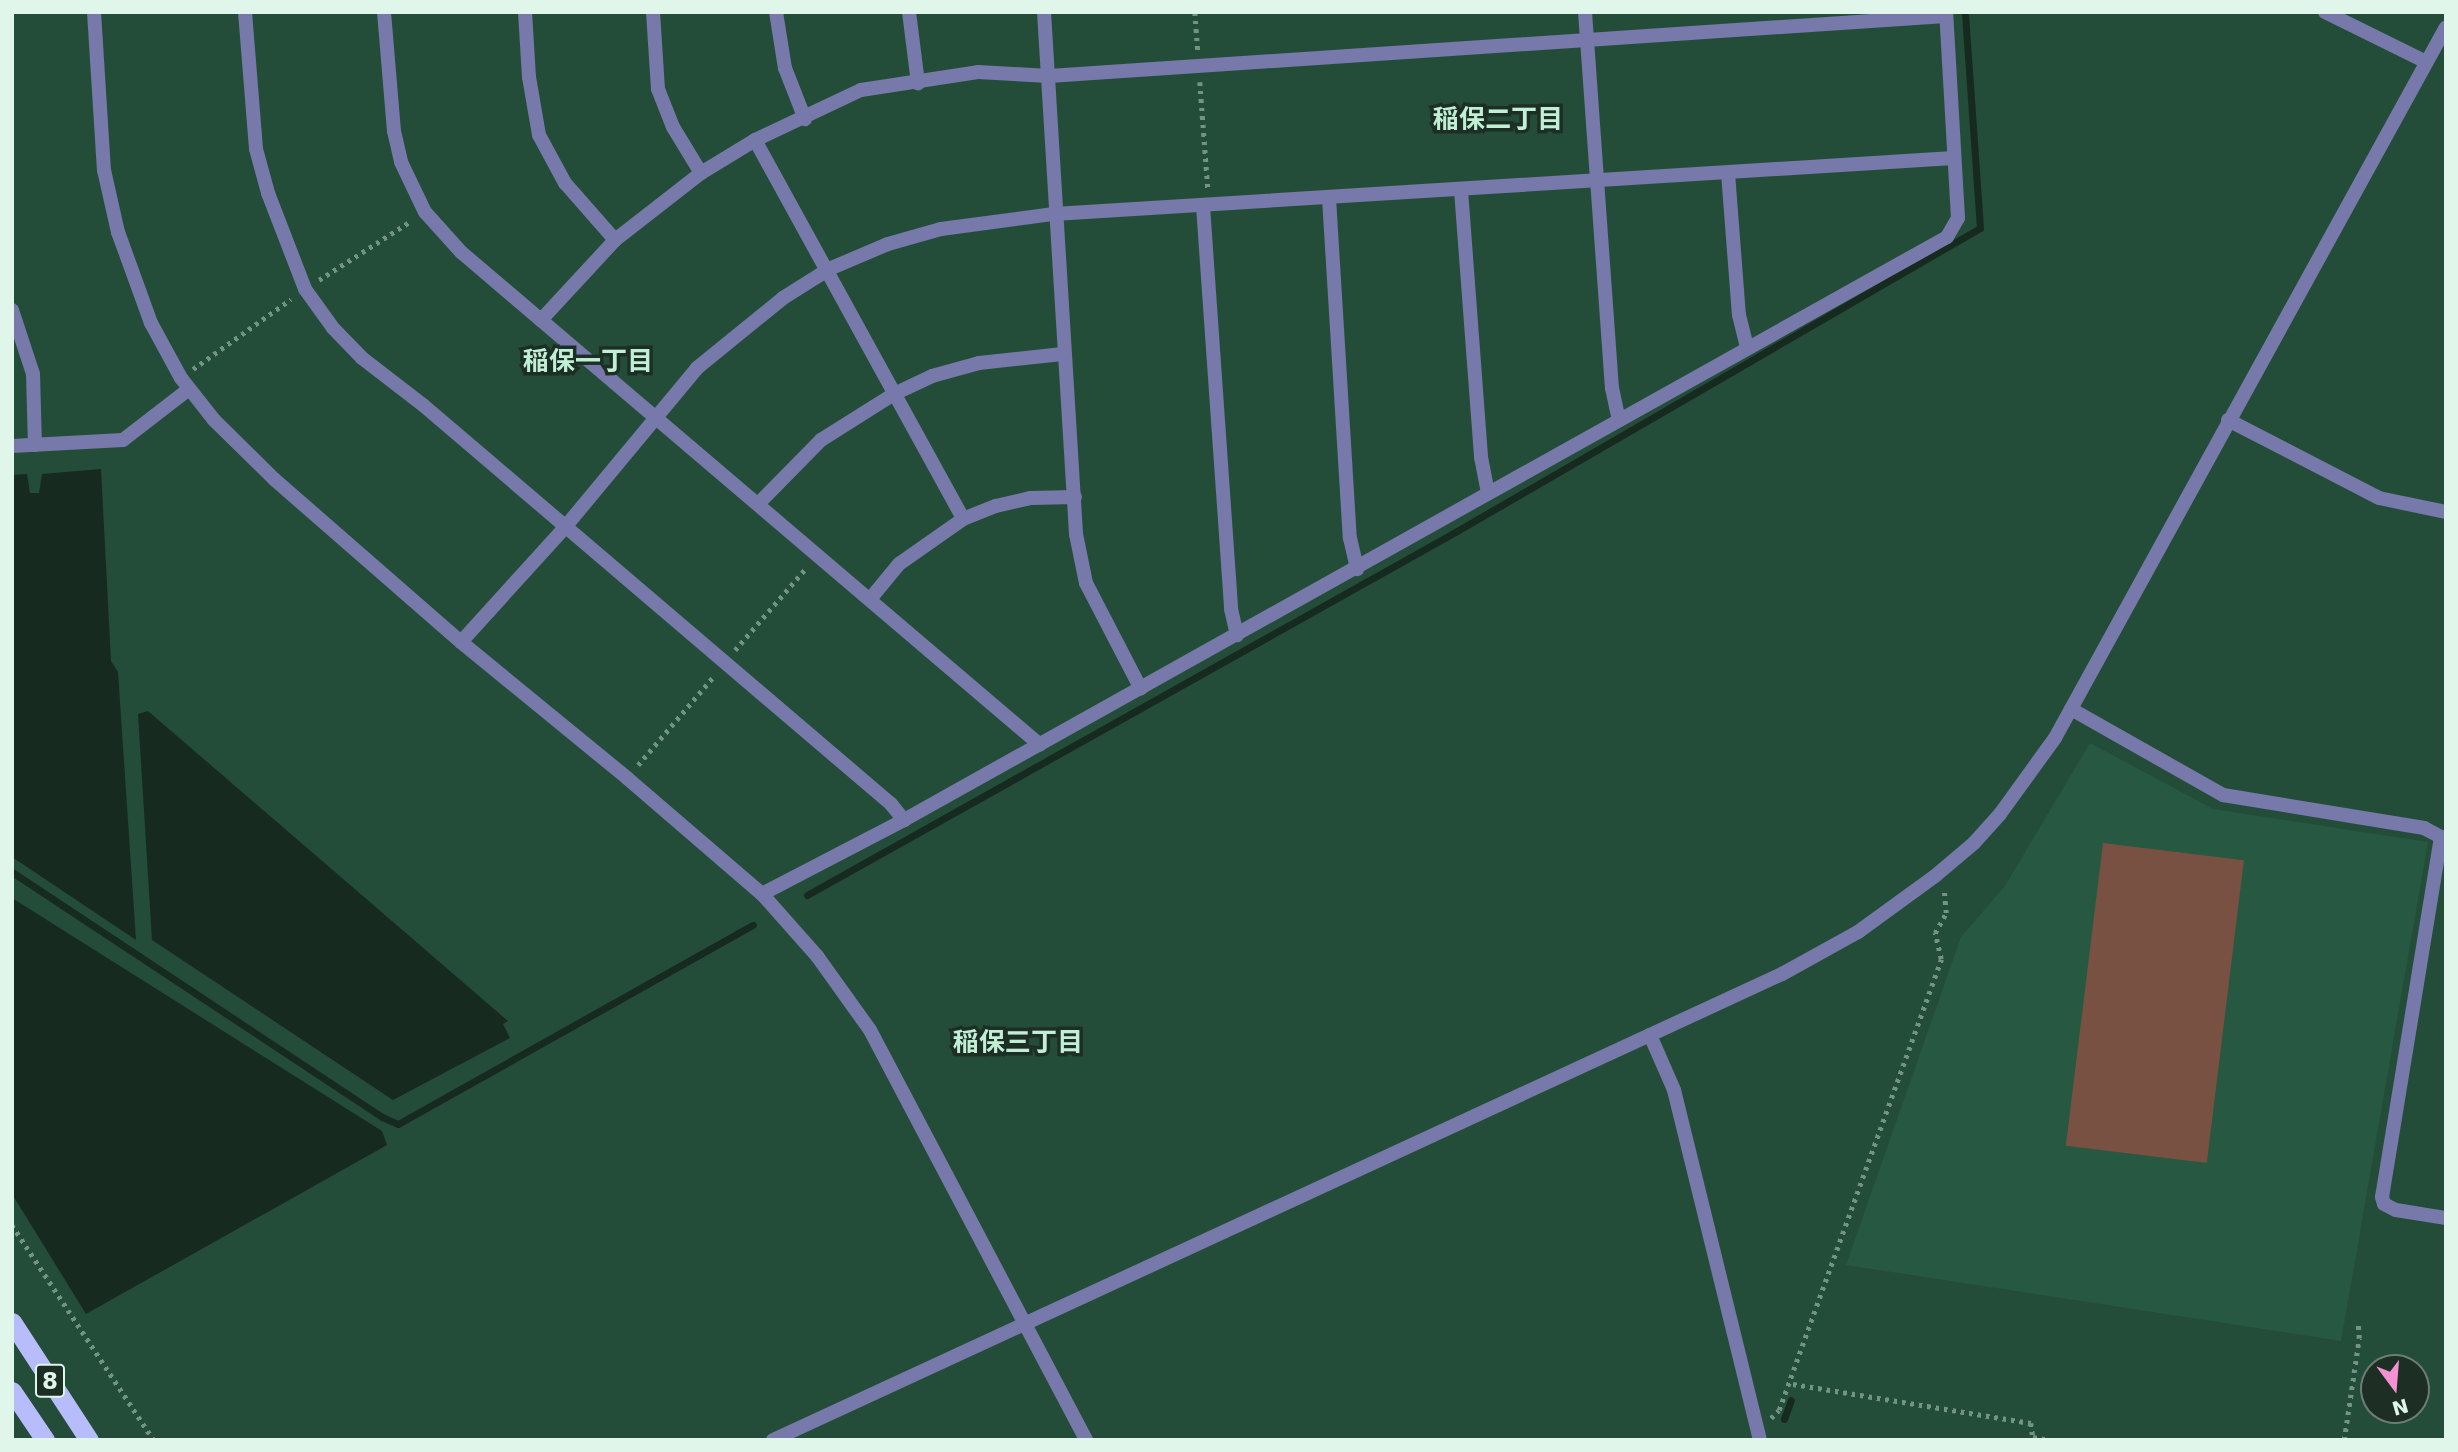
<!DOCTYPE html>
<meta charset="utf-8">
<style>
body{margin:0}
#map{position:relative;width:2458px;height:1452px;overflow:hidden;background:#244d39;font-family:"DejaVu Sans","Noto Sans JP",sans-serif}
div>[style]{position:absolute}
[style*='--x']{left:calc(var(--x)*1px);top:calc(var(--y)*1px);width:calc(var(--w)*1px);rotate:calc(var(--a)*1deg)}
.built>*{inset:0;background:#275841}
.water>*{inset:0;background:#162a20}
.stream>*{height:7px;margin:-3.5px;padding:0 3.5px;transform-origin:3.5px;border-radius:3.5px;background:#162a20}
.building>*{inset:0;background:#785143;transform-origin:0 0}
.path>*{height:4.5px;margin-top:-2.25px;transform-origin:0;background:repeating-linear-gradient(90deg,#739483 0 3.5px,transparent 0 8.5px)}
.minor>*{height:14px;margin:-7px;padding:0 7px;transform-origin:7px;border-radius:7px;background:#7679a9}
.tertiary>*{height:14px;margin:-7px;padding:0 7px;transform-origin:7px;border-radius:7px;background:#7679a9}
.trunk>*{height:19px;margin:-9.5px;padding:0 9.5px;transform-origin:9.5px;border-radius:9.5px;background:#b7bcfa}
span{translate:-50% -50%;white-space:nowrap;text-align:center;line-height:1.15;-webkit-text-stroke:7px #1d2e25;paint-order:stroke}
.shield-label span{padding:2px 5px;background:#1d2e25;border:2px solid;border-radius:5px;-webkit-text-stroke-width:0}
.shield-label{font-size:23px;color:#e0f6ea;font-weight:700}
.neighbourhood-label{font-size:26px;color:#c1efd6;font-weight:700}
.frame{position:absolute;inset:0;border:14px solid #e0f6ea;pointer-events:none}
.north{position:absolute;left:2360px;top:1354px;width:70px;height:70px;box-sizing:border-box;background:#1d2e25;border:2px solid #6b7e74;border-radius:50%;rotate:164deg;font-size:19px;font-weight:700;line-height:28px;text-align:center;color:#e0f6ea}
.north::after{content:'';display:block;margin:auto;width:24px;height:32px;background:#f491d3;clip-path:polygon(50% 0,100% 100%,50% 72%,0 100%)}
</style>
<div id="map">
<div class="built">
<i style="clip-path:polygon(2090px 743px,2213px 809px,2428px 842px,2341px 1341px,1846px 1265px,1961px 937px,2005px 886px)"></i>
</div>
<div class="water">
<i style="clip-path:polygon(101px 469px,111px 661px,118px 672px,136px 940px,12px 857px,12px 475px,27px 474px,30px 493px,39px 493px,42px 474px)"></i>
<i style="clip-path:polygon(148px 711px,508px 1021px,503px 1024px,510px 1038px,393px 1100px,152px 940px,138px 714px)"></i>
<i style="clip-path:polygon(12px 898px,382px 1131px,387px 1145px,86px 1314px,12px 1194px)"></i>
</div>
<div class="stream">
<i style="--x:12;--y:872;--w:444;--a:33.5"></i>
<i style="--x:382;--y:1117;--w:17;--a:24"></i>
<i style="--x:398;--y:1124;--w:407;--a:-29.3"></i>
<i style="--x:807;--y:895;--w:745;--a:-29.25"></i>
<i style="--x:1457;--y:531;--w:604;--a:-30.09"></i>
<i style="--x:1980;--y:228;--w:217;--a:-94"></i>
<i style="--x:1784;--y:1419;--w:20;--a:-70"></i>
</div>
<div class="building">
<i style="left:2103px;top:843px;width:142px;height:305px;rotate:7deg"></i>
</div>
<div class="path">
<i style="--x:1195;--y:12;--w:40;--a:85.7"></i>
<i style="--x:1200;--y:82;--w:106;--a:85.7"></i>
<i style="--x:319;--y:280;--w:109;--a:-32.7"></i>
<i style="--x:193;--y:369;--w:120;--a:-35.5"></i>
<i style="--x:735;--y:650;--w:110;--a:-49.1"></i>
<i style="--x:638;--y:765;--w:117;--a:-49.5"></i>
<i style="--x:12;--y:1225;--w:258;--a:56.6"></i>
<i style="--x:1793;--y:1384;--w:241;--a:9.3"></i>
<i style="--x:2031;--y:1423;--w:14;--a:82"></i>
<i style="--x:2033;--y:1437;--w:17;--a:10"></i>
<i style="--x:1771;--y:1418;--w:11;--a:-45"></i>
<i style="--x:1779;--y:1410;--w:479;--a:-70.2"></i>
<i style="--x:1941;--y:959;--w:27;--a:-103"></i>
<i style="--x:1935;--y:933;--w:23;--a:-61"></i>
<i style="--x:1946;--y:913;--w:25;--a:-95"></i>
<i style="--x:2344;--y:1440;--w:103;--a:-81.6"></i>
<i style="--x:2359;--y:1338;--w:15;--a:-94"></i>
</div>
<div class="minor">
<i style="--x:245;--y:12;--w:137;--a:85.4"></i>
<i style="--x:256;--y:149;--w:46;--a:74.7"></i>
<i style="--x:268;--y:193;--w:103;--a:68.9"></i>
<i style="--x:305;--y:289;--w:48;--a:54.3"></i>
<i style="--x:333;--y:328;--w:42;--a:46"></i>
<i style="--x:362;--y:358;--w:77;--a:37.6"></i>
<i style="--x:423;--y:405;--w:615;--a:40.45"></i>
<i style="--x:891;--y:804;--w:21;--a:51"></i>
<i style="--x:384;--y:12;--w:119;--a:85.2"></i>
<i style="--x:394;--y:131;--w:32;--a:77"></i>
<i style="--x:401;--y:162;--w:55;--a:64.4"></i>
<i style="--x:425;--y:212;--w:54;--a:48"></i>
<i style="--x:461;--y:252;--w:760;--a:40.41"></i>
<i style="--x:525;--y:12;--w:65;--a:86.5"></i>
<i style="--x:529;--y:77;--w:59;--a:80.2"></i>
<i style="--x:539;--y:135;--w:55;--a:61.6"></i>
<i style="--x:565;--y:183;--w:76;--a:48.7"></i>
<i style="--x:653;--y:12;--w:77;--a:86.3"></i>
<i style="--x:658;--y:89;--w:41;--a:68.5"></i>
<i style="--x:673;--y:127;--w:54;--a:58.7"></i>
<i style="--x:776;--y:12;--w:57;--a:80.9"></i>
<i style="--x:785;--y:68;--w:55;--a:68.6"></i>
<i style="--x:909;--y:12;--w:72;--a:82.8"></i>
<i style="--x:1044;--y:12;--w:523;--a:86.49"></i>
<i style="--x:1076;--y:534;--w:50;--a:78.5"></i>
<i style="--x:1086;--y:583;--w:119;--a:62.6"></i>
<i style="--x:1585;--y:12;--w:377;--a:85.9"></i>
<i style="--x:1612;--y:388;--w:33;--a:78"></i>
<i style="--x:755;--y:140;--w:432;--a:61.2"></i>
<i style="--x:1728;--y:173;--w:142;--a:85.6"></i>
<i style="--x:1739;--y:315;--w:34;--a:76"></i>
<i style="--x:1461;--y:190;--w:268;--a:85.7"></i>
<i style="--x:1481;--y:457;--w:37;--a:79"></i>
<i style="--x:1329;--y:198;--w:341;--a:86.5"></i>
<i style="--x:1350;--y:538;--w:32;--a:77"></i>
<i style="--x:1203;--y:206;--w:404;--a:86"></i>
<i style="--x:1231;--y:609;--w:27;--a:77"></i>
<i style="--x:12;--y:310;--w:67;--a:71.8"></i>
<i style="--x:33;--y:374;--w:71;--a:88.4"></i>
<i style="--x:541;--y:320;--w:109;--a:-47.2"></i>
<i style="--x:615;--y:240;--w:109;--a:-37.9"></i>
<i style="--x:701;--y:173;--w:63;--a:-31.4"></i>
<i style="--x:755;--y:140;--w:117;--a:-25.3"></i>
<i style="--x:861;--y:90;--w:118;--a:-8.7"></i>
<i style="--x:978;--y:72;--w:71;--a:3.2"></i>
<i style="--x:1049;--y:76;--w:899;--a:-3.83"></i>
<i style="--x:12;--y:446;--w:111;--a:-3.1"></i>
<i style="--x:123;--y:440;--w:83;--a:-37.7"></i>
<i style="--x:758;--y:504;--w:90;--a:-45.5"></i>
<i style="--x:821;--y:440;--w:86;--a:-32.2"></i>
<i style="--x:894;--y:394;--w:42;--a:-25.3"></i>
<i style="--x:932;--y:376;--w:49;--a:-15.5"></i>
<i style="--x:979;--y:363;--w:84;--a:-6.1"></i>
<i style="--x:871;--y:598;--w:44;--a:-50.5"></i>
<i style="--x:899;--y:564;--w:78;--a:-35.1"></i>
<i style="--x:963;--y:519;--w:35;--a:-22"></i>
<i style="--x:996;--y:506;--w:36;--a:-13"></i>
<i style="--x:1031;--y:498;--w:44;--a:-1.3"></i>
<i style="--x:461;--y:642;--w:156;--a:-47.8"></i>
<i style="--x:566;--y:526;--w:205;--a:-50.3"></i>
<i style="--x:697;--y:368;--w:111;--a:-39.1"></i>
<i style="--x:783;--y:298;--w:54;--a:-32.2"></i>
<i style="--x:829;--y:269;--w:64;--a:-23"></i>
<i style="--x:888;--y:244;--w:55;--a:-15.8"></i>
<i style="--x:941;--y:229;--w:114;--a:-7.6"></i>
<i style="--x:1054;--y:214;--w:901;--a:-3.56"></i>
<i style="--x:762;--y:894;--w:160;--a:-27.5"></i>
<i style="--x:904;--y:820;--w:1195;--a:-29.2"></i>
<i style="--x:1947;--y:237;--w:22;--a:-60"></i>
<i style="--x:1958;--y:218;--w:206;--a:-93.3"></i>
</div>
<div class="tertiary">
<i style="--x:94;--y:12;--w:158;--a:86.4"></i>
<i style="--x:104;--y:170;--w:64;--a:77.3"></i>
<i style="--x:118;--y:232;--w:97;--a:70.1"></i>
<i style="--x:151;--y:323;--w:63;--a:61.4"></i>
<i style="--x:181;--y:378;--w:53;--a:51.8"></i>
<i style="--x:214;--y:420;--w:84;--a:44.5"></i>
<i style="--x:274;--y:479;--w:248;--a:41.1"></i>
<i style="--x:461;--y:642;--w:215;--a:39.3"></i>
<i style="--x:627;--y:778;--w:178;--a:40.7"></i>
<i style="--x:762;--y:894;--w:83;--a:48.4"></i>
<i style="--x:817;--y:956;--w:91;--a:54.4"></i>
<i style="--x:870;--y:1030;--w:463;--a:62.2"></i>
<i style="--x:2325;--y:12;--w:113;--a:26.3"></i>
<i style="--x:2228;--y:420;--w:170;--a:27.3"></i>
<i style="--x:2379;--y:498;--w:68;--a:11.8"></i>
<i style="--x:2071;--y:709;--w:175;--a:29.5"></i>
<i style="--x:2223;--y:795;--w:204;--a:9.3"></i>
<i style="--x:2424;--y:828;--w:19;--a:28"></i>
<i style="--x:2441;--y:837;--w:365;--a:99.3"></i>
<i style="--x:2382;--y:1197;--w:7;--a:74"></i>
<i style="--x:2384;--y:1204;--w:13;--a:27"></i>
<i style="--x:2396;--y:1210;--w:51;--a:9.1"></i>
<i style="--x:1650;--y:1035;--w:60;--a:66.4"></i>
<i style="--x:1674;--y:1090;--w:360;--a:76.2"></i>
<i style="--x:773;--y:1440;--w:1111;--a:-24.79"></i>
<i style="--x:1782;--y:974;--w:87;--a:-28.9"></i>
<i style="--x:1858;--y:932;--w:95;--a:-36"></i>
<i style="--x:1935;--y:876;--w:51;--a:-40.2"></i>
<i style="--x:1974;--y:843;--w:39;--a:-48"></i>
<i style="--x:2000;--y:814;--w:94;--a:-54.1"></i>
<i style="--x:2055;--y:738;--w:811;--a:-61.19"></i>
</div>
<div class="trunk">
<i style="--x:12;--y:1322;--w:141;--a:56.9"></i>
<i style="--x:12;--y:1391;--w:59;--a:56"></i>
</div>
<div class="shield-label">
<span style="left:50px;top:1381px">8</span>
</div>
<div class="neighbourhood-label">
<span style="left:1498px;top:120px">稲保二丁目</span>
<span style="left:588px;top:362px">稲保一丁目</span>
<span style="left:1018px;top:1043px">稲保三丁目</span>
</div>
<div class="frame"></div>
<div class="north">N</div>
</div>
